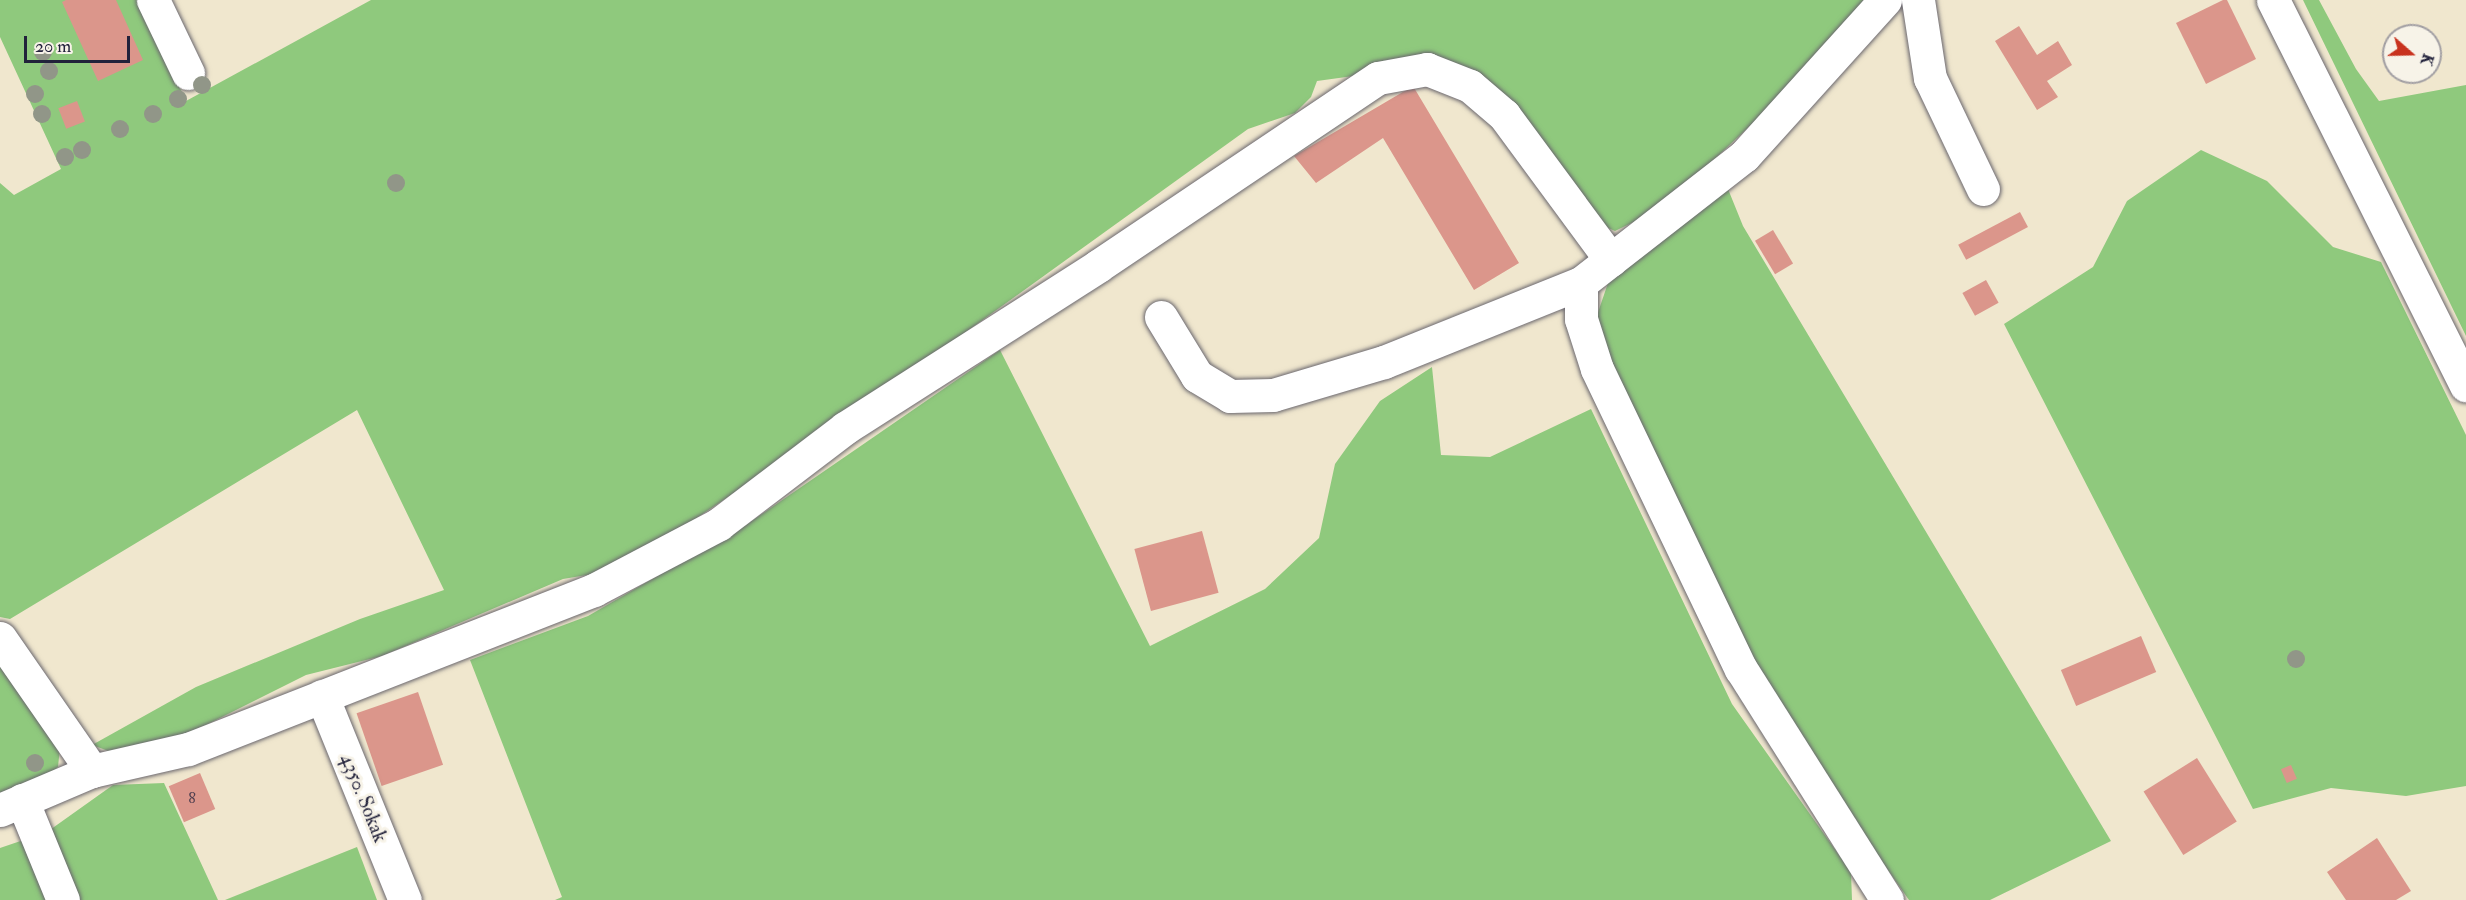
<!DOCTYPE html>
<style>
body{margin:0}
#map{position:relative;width:2466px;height:900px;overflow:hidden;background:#f0e7ce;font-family:"IM FELL Double Pica",serif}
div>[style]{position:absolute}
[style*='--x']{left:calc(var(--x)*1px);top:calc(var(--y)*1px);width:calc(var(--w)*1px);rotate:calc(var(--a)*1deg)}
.green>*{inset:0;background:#8fc97d}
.building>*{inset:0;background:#db968b;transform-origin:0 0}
.roads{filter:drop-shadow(0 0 2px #6a676e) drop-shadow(0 0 2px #6a676e)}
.minor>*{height:33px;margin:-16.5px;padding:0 16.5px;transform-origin:16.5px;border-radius:16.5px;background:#fff}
.trees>*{width:18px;height:18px;margin:-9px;border-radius:50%;background:#919688}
span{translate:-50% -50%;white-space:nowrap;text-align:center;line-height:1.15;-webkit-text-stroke:6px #f7f3e8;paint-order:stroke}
.number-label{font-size:16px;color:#503f4f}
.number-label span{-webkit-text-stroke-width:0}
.street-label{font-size:20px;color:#22223b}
.north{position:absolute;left:2382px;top:24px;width:60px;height:60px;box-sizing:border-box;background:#f7f3e8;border:2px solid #a29fa3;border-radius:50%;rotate:110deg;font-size:16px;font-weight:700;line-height:24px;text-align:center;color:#22223b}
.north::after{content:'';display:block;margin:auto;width:21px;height:27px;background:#c8321e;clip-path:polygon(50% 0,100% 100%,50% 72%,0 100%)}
.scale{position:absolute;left:24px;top:36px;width:106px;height:27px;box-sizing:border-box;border:3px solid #22223b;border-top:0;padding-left:8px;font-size:18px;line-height:21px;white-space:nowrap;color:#22223b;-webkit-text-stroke:4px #f7f3e8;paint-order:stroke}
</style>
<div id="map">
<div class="green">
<i style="clip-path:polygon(0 0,139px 0,186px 101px,371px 0,1867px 0,1770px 107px,1689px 183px,1644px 217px,1615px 231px,1590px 220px,1448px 63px,1317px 81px,1311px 97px,1295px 113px,1248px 129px,863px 406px,658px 544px,599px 573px,563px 579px,382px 656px,306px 675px,170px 743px,114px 753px,92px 745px,196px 687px,360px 619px,444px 590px,357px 410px,10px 619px,0 617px,0 183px,14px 195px,61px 169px,0 37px)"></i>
<i style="clip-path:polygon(2303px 0,2319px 0,2356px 69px,2379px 101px,2466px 85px,2466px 336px)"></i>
<i style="clip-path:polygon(2201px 150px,2267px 181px,2333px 247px,2381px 262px,2466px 435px,2466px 786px,2406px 796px,2331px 788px,2253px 809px,2004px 324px,2093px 267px,2127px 201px)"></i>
<i style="clip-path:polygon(1728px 189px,1743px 226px,2111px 841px,1990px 900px,1909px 900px,1775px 709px,1592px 330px,1608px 283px)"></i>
<i style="clip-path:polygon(1000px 350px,1150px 646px,1265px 589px,1319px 538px,1335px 464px,1380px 401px,1432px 367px,1441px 455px,1490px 457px,1591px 409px,1732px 704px,1851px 872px,1852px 900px,555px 900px,562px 897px,470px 660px,588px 616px,746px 525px)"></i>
<i style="clip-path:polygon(0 655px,61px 738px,58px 767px,45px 777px,0 796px)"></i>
<i style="clip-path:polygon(164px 783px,218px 900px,0 900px,0 848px,47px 832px,113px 785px)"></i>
<i style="clip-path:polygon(357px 847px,377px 900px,225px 900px)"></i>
</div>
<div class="building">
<i style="clip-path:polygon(66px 0,116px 0,143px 60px,98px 81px,62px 2px)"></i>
<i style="clip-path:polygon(2223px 0,2227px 0,2256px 59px,2206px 84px,2176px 23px)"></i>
<i style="clip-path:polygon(2019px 26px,2037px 55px,2058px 41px,2072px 65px,2047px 81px,2058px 97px,2037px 110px,1995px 41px)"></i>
<i style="clip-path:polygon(1413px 86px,1519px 263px,1474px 290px,1383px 138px,1316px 183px,1294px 156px)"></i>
<i style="left:77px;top:101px;width:22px;height:20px;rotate:69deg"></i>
<i style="left:2020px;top:212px;width:17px;height:70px;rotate:62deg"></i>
<i style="left:1773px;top:230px;width:39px;height:21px;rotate:59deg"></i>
<i style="left:1986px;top:280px;width:26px;height:27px;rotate:61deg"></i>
<i style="left:1202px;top:531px;width:64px;height:70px;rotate:75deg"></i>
<i style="left:2141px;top:636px;width:39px;height:87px;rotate:67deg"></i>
<i style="left:418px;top:692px;width:77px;height:65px;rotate:71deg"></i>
<i style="left:2197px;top:758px;width:75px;height:63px;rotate:58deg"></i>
<i style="left:2291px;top:765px;width:15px;height:11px;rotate:67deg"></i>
<i style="left:200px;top:773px;width:39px;height:34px;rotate:67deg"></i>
<i style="clip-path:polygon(2377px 838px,2411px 891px,2396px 900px,2346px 900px,2327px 872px)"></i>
</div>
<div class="roads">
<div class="minor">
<i style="--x:153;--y:0;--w:81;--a:64.4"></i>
<i style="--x:1885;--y:0;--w:210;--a:132.1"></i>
<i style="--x:1744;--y:156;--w:207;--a:142.1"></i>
<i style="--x:1581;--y:283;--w:36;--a:90"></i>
<i style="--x:1581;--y:319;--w:52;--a:72.3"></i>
<i style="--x:1597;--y:369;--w:333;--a:64.4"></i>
<i style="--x:1741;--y:669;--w:273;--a:57.7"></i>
<i style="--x:1918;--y:0;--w:79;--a:81.3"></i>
<i style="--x:1930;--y:78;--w:123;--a:64.5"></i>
<i style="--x:2273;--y:0;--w:431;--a:63.4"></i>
<i style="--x:1161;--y:317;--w:69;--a:58.6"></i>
<i style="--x:1197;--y:376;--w:39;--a:31"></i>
<i style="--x:1230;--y:396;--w:43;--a:-1.3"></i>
<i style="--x:1273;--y:395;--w:116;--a:-16.6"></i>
<i style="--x:1384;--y:362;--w:212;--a:-21.9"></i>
<i style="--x:0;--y:638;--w:162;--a:55.3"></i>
<i style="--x:322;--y:696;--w:220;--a:67.9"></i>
<i style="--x:22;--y:800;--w:108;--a:67.7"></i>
<i style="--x:0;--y:810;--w:100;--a:-23"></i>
<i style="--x:92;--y:771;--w:98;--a:-12.9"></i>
<i style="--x:188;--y:749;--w:436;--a:-21.4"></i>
<i style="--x:594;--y:590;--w:141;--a:-27.8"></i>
<i style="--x:719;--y:524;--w:158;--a:-37.3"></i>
<i style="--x:845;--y:428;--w:300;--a:-32.6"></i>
<i style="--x:1098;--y:266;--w:337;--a:-33.9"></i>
<i style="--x:1378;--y:78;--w:50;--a:-10.4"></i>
<i style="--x:1427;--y:69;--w:46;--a:21.6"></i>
<i style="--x:1470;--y:86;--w:45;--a:40.5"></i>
<i style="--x:1504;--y:115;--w:180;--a:53.6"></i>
</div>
</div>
<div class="trees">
<i style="left:43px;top:52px"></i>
<i style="left:49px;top:71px"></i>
<i style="left:202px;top:85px"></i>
<i style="left:35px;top:94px"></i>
<i style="left:178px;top:99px"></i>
<i style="left:42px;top:114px"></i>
<i style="left:153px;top:114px"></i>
<i style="left:120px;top:129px"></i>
<i style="left:82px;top:150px"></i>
<i style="left:65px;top:157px"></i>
<i style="left:396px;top:183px"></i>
<i style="left:2296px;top:659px"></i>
<i style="left:35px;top:763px"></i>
</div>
<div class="number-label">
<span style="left:192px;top:798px">8</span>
</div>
<div class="street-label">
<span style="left:364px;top:798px;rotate:68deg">4350. Sokak</span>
</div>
<div class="north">K</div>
<div class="scale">20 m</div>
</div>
